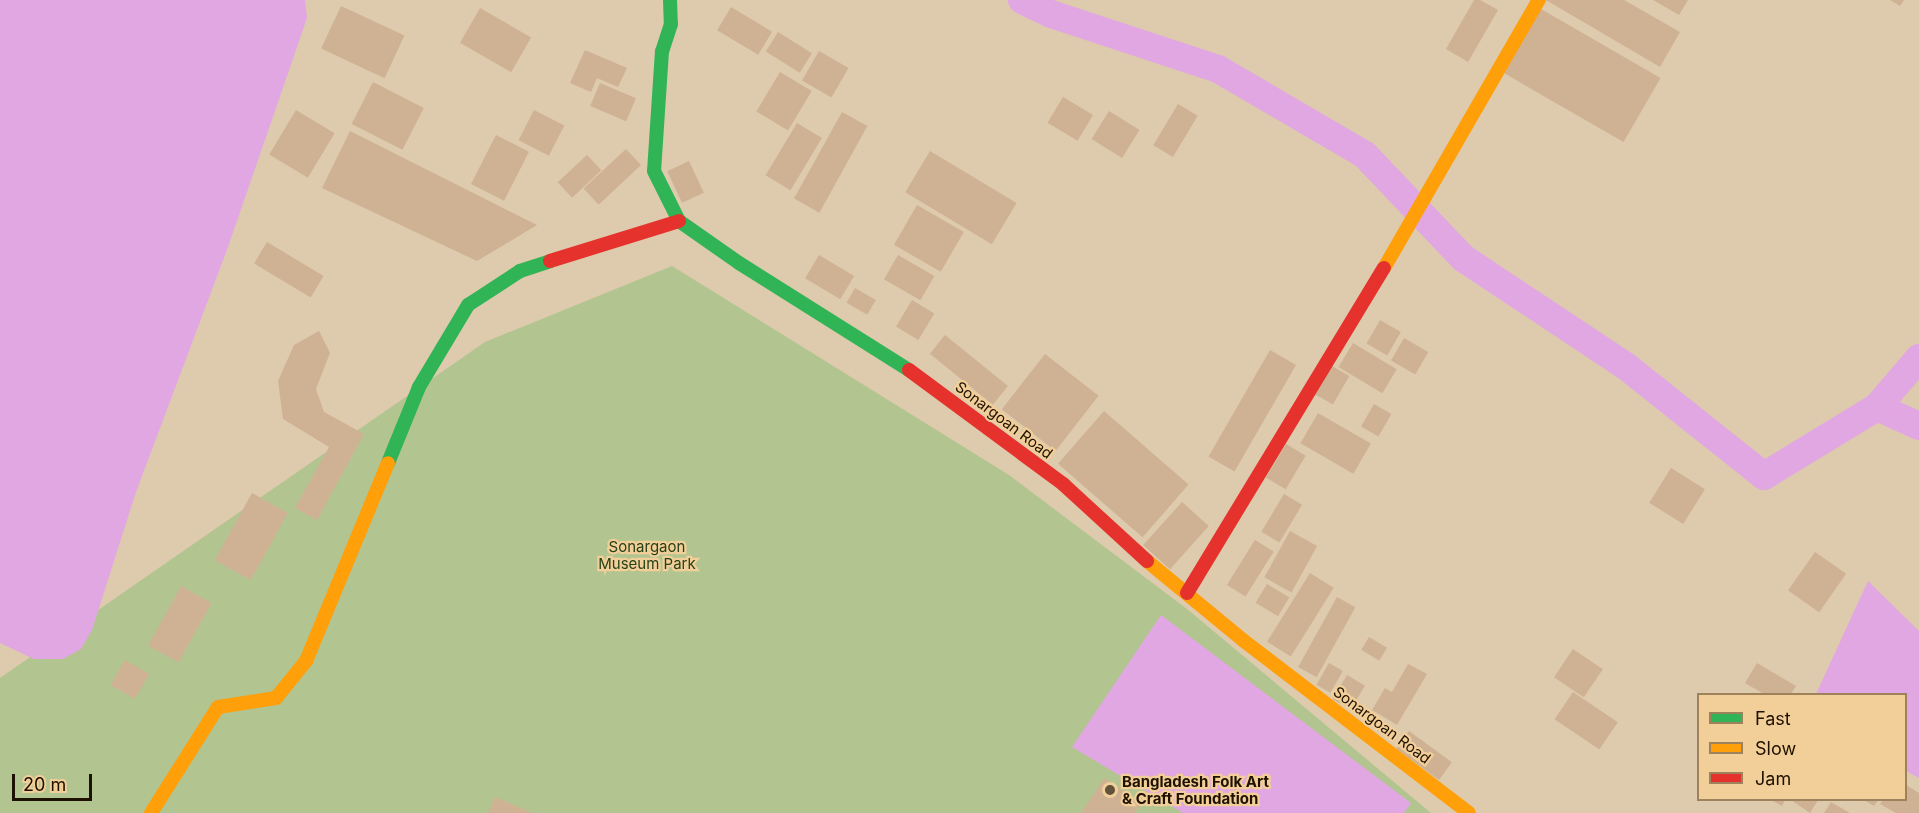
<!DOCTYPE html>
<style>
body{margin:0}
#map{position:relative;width:1919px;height:813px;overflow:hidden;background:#decaac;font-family:Inter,sans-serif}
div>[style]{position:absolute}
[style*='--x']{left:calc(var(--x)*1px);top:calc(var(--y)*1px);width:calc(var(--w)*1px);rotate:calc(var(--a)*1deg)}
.green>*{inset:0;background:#b2c590}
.water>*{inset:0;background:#e1a7e3}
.canal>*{height:28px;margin:-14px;padding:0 14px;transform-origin:14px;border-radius:14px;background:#e1a7e3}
.building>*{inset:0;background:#cfb294;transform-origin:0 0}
.fast>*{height:14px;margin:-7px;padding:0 7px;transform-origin:7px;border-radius:7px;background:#30b455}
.slow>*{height:14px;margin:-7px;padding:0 7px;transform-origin:7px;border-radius:7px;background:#ff9f0a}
.jam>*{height:14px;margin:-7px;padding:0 7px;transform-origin:7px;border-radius:7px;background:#e5322d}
.dots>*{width:16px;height:16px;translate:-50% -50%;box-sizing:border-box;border:3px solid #f2ce98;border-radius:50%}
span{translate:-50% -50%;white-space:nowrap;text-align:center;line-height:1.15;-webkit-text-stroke:4.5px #f2ce98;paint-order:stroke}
.street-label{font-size:15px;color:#1e1100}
.park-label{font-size:15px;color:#244118}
.poi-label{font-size:15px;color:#1e1100;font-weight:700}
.left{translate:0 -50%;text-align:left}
.legend{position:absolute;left:1697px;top:693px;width:210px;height:108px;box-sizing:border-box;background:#f2ce98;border:2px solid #9d825b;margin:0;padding:8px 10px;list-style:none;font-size:18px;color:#1e1100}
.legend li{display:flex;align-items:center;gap:12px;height:30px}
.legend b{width:30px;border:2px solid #9d825b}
.scale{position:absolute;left:12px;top:774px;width:80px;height:27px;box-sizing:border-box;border:3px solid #1e1100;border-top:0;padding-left:8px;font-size:18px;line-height:21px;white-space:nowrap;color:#1e1100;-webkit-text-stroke:4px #f2ce98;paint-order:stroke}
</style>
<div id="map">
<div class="green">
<i style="clip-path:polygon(672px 266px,1009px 475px,1187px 609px,1431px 813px,0 813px,0 678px,485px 342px)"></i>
</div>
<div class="water">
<i style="clip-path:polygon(0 0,305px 0,307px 18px,228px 247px,136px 492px,92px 630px,81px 649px,63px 659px,34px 659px,0 643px)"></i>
<i style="clip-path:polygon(1868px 581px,1919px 631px,1919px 778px,1906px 771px,1906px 694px,1816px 694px)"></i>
<i style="clip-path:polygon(1161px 615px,1411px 803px,1404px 813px,1183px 813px,1072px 747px)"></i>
</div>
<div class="canal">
<i style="--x:1022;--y:0;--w:32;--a:26"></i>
<i style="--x:1051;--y:14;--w:176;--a:18.2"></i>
<i style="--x:1218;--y:69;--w:170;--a:30.3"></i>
<i style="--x:1365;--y:155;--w:142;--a:46.4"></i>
<i style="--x:1463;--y:258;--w:197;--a:33.6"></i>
<i style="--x:1627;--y:367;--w:175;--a:38.5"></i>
<i style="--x:1764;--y:476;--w:132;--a:-31.4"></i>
<i style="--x:1877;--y:407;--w:46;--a:24.3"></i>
<i style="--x:1877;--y:407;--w:65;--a:-49.4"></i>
</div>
<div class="building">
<i style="clip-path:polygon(1474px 0,1480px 0,1498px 10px,1468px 62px,1446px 49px)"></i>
<i style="clip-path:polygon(1546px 0,1624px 0,1680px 32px,1660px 67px)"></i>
<i style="clip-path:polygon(1653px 0,1688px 0,1679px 15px)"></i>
<i style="clip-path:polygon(1890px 0,1904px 0,1900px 6px)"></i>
<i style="left:341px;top:6px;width:70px;height:47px;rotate:25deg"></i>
<i style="left:731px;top:7px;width:48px;height:27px;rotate:31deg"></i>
<i style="left:480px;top:8px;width:59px;height:40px;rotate:30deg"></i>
<i style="left:1541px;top:9px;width:138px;height:74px;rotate:30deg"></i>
<i style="left:778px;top:32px;width:40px;height:23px;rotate:32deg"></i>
<i style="clip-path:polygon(585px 50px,627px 68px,618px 87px,597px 78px,591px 92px,570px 83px)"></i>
<i style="left:819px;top:51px;width:34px;height:34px;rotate:30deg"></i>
<i style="left:780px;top:72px;width:37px;height:46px;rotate:31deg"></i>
<i style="left:373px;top:82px;width:57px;height:47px;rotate:27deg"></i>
<i style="left:600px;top:83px;width:39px;height:25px;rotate:23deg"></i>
<i style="left:1063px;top:97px;width:35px;height:30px;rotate:31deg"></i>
<i style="left:1178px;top:104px;width:23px;height:48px;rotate:31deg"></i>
<i style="left:296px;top:110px;width:45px;height:52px;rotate:31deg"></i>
<i style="left:534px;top:110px;width:34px;height:34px;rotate:27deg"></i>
<i style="left:1109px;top:111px;width:36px;height:33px;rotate:32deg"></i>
<i style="left:842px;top:112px;width:29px;height:99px;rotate:29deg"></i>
<i style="left:797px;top:123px;width:29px;height:61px;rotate:31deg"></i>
<i style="clip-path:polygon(350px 131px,537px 225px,477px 261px,322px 188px)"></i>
<i style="left:496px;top:135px;width:37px;height:55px;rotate:27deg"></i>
<i style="left:626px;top:149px;width:22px;height:58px;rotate:47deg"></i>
<i style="left:930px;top:151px;width:101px;height:48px;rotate:31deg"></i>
<i style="left:587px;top:155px;width:21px;height:40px;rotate:47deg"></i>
<i style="left:689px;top:161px;width:35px;height:24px;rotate:65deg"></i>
<i style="left:917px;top:205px;width:54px;height:46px;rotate:30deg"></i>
<i style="left:267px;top:242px;width:66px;height:25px;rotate:31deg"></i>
<i style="left:819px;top:255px;width:41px;height:27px;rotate:31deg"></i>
<i style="left:898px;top:255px;width:42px;height:28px;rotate:30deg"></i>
<i style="left:855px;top:288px;width:24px;height:17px;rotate:30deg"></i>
<i style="left:912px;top:300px;width:26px;height:31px;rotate:31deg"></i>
<i style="left:1380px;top:320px;width:24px;height:27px;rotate:30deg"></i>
<i style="clip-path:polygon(319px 331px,330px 353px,316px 389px,324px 412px,364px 434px,317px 520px,295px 508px,329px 447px,283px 419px,278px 381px,294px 345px)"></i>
<i style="left:945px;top:335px;width:81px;height:24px;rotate:39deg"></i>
<i style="left:1404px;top:338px;width:28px;height:26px;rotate:30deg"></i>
<i style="left:1353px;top:343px;width:51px;height:28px;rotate:31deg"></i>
<i style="left:1270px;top:350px;width:30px;height:123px;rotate:30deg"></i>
<i style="left:1045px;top:354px;width:68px;height:70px;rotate:38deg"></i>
<i style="left:1332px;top:366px;width:20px;height:33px;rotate:30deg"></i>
<i style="left:1374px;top:404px;width:20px;height:26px;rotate:30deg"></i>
<i style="left:1104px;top:411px;width:112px;height:70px;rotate:41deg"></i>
<i style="left:1318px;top:413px;width:61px;height:35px;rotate:30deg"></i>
<i style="left:1286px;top:444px;width:23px;height:39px;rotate:31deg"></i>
<i style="left:1671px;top:468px;width:40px;height:41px;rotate:32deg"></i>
<i style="left:252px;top:493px;width:41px;height:77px;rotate:29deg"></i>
<i style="left:1284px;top:494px;width:21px;height:44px;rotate:31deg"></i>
<i style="left:1182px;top:502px;width:36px;height:58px;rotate:42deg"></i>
<i style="left:1290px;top:531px;width:31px;height:53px;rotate:29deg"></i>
<i style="left:1255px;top:540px;width:22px;height:53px;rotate:32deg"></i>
<i style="left:1815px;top:552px;width:38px;height:47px;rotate:35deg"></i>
<i style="left:1310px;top:573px;width:28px;height:81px;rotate:32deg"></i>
<i style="left:1267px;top:584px;width:26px;height:22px;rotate:31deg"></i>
<i style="left:181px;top:586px;width:35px;height:68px;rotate:29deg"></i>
<i style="left:1337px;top:597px;width:21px;height:80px;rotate:29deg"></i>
<i style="left:1369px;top:637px;width:21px;height:15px;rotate:31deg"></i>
<i style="left:1573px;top:649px;width:36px;height:34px;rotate:34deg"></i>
<i style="left:125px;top:660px;width:28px;height:29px;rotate:30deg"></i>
<i style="left:1329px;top:663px;width:16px;height:25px;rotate:30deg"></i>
<i style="clip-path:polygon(1757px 663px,1796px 686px,1791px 694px,1764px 694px,1745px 683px)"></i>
<i style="clip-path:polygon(1408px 664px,1427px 674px,1397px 725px,1372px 710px,1385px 688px,1392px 692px)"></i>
<i style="left:1347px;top:675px;width:21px;height:28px;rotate:31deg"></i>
<i style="left:1573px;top:692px;width:54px;height:33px;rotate:34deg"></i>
<i style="left:1409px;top:731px;width:53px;height:22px;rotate:36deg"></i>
<i style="clip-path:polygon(1104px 778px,1142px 803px,1135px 813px,1081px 813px)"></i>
<i style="clip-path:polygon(1906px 785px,1919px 793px,1919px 813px,1896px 813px,1880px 804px,1883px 800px,1906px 800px)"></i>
<i style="clip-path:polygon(495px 797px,533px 813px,488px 813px)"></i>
<i style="clip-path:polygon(1771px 800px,1785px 800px,1782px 806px)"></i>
<i style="clip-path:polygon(1791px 800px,1818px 800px,1810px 813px)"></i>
<i style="clip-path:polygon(1864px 800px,1878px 800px,1874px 806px)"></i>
<i style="clip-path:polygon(1831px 802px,1850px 813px,1824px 813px)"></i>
</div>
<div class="fast">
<i style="--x:670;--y:0;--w:24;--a:88"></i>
<i style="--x:671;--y:24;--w:28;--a:108"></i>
<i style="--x:662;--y:51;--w:120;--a:93.8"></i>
<i style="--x:654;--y:171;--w:56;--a:63.4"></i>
<i style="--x:679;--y:221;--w:73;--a:35"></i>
<i style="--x:739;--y:263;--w:201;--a:32.2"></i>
<i style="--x:388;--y:463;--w:82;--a:-67.8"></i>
<i style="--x:419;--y:387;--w:96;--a:-59.1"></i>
<i style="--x:468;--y:305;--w:62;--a:-33.2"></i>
<i style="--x:520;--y:271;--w:32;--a:-18"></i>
</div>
<div class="slow">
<i style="--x:1384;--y:268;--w:310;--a:-60"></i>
<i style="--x:1147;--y:561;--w:126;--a:39.5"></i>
<i style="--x:1244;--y:641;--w:283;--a:37.4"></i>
<i style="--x:151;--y:813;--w:125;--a:-57.7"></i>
<i style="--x:218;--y:707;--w:59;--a:-8.8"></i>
<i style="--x:276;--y:698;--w:48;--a:-51"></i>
<i style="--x:306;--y:661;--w:214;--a:-67.5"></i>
</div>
<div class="jam">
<i style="--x:550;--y:261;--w:135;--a:-17.2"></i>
<i style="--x:909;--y:370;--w:192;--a:36.5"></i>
<i style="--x:1063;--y:484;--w:114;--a:42.5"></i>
<i style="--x:1187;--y:593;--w:380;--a:-58.8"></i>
</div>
<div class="dots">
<i style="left:1110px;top:790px;background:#61523c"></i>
</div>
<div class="street-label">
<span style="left:1004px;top:420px;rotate:37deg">Sonargoan Road</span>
<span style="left:1382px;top:725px;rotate:37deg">Sonargoan Road</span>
</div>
<div class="park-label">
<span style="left:647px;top:555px">Sonargaon<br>Museum Park</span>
</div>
<div class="poi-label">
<span class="left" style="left:1122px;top:790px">Bangladesh Folk Art<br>&amp; Craft Foundation</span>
</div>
<ul class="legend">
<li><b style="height:8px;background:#30b455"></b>Fast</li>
<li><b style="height:8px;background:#ff9f0a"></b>Slow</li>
<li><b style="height:8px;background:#e5322d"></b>Jam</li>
</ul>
<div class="scale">20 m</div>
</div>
